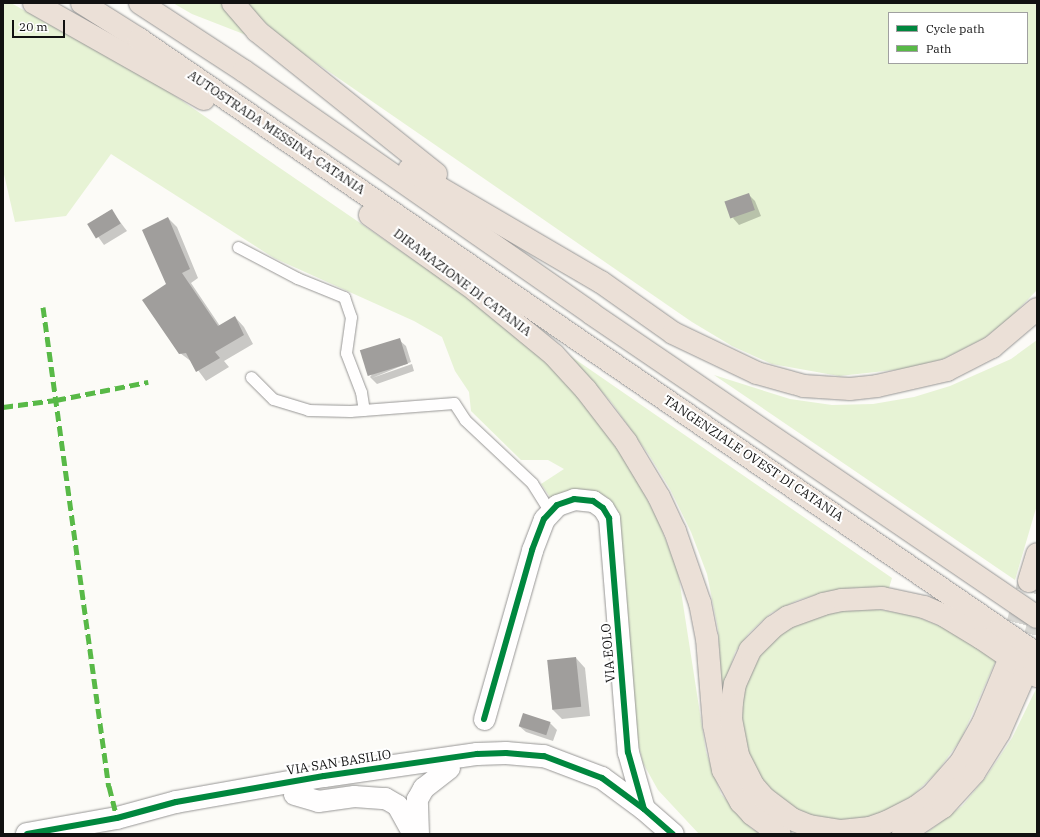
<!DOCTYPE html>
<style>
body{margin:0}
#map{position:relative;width:1040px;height:837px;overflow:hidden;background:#fcfbf7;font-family:"IBM Plex Serif",serif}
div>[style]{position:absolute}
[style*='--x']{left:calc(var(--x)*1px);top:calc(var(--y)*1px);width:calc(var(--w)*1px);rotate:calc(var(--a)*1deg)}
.green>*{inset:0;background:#e7f3d5}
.shadow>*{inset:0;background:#0003}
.building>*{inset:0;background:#a09e9c;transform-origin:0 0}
.motorway-tunnel>*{height:22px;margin-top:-11px;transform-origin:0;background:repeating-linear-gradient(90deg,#d9d8d4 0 22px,transparent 0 33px)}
.roads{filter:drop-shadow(0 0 1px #979695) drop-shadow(0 0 1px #979695)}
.service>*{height:11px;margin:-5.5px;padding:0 5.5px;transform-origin:5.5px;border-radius:5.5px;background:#fffefe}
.minor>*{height:21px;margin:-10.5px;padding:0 10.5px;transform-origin:10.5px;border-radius:10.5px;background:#fffefe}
.tertiary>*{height:22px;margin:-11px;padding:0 11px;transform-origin:11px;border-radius:11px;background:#fffefe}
.motorway>*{height:22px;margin:-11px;padding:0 11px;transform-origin:11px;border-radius:11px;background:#ebe0d7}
.quiet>*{height:5px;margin-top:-2.5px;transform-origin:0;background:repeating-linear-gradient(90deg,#58b947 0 10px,transparent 0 15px)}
.cycleway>*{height:6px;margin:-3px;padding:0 3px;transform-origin:3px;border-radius:3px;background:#00873e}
span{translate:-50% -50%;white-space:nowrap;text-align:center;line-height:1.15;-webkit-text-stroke:4px #fff;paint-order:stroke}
.street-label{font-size:13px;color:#111}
.frame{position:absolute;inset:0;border:4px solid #111;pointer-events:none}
.legend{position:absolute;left:888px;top:12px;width:140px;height:52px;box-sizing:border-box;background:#fff;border:1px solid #a0a0a0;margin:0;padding:5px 7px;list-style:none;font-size:12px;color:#111}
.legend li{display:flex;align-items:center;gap:8px;height:20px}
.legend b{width:20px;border:1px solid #a0a0a0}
.scale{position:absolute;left:12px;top:20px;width:53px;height:18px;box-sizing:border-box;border:2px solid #111;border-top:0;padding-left:5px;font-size:12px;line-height:14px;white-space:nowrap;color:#111;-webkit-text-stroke:3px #fff;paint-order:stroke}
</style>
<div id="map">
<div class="green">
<i style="clip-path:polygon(3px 3px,11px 3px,162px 87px,481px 306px,544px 358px,583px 402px,630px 467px,658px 520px,678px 572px,706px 752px,721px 794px,751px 828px,760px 834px,699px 834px,658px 790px,643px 763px,637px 739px,617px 509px,607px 497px,589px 490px,550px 497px,541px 484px,564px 469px,548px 460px,521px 460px,471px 411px,469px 392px,455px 371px,442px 337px,414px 321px,274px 258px,111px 154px,66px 216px,15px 222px,3px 170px)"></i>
<i style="clip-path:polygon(173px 3px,221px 3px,246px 35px,192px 14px)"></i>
<i style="clip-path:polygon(evenodd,244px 3px,1037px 3px,1037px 290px,1011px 317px,983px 339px,943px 359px,912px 368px,839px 376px,772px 364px,732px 346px,692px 322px,286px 42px,244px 3px,889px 13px,1027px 13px,1027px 63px,889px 63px,889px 13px)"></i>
<i style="clip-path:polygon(1037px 340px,1037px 505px,1015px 580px,714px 375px,790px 399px,832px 405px,873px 404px,914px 397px,950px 386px,1011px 359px)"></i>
<i style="clip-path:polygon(569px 355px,892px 578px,889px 588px,854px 588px,819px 594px,798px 600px,771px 613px,749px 633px,735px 652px,722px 693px,718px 629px,707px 574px,691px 532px,670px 489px,649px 455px,612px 403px)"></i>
<i style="clip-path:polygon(846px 608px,876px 609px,915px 616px,947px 629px,996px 660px,961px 739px,937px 772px,912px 796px,888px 810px,864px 819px,836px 822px,813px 819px,787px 805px,766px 786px,751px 761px,743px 737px,740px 709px,747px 679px,763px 651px,785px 631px,814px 616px)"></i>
<i style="clip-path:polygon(1036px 689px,1037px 834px,925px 834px,962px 806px,986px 777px,1012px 738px)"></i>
</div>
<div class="shadow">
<i style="clip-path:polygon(748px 194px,755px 201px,761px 216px,739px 225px,733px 218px)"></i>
<i style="clip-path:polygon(111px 210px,127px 231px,104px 245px,89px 224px)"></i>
<i style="clip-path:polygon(168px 218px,177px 227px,198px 278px,191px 283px,220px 326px,235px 317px,244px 327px,253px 344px,224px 361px,229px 367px,206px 381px,192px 362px,180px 353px,167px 284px)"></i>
<i style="clip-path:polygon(399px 340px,406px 346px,411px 362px,372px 378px,412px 364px,414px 371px,377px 384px,370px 377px)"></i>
<i style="clip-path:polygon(576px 658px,585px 668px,590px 716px,562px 719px,552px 709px)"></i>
<i style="clip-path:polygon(550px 723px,557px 730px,553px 741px,526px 732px,519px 726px)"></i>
</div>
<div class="building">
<i style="left:749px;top:193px;width:18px;height:26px;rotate:71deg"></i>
<i style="left:112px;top:209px;width:17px;height:29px;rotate:59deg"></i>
<i style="clip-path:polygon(168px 217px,190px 269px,182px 273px,218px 326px,235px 316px,244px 335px,215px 352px,220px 358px,196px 372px,186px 353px,179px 354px,142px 300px,166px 284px,142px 230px)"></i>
<i style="left:400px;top:338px;width:27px;height:42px;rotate:73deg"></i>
<i style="left:576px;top:657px;width:50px;height:29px;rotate:84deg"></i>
<i style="left:523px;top:713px;width:29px;height:14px;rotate:18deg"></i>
</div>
<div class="motorway-tunnel">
<i style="--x:1009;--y:655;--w:77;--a:-74.9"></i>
<i style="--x:1026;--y:667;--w:40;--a:-74"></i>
</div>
<div class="roads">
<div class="service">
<i style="--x:238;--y:247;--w:67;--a:27.7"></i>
<i style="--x:297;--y:278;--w:51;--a:22"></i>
<i style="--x:344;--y:297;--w:21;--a:71"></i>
<i style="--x:351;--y:317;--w:36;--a:98"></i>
<i style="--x:346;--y:353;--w:42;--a:69"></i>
<i style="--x:361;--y:392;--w:18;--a:81"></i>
<i style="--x:251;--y:377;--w:31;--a:45"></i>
<i style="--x:273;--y:399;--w:37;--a:17"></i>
<i style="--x:308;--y:410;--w:42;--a:1.4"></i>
<i style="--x:350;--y:411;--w:104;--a:-4.4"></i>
<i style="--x:454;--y:403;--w:20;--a:57"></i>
<i style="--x:465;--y:420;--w:92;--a:43.2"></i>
<i style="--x:532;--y:483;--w:34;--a:58"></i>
</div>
<div class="minor">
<i style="--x:484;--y:719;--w:176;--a:-74.1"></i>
<i style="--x:532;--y:550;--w:33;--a:-69"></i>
<i style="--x:544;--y:519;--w:19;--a:-47"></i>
<i style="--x:557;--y:505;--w:18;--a:-19"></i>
<i style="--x:574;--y:499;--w:19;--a:6"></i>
<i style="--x:593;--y:501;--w:12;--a:35"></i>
<i style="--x:603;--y:508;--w:12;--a:59"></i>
<i style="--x:609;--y:518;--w:235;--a:85.4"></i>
<i style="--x:628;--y:752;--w:59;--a:74.3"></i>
<i style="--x:294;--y:794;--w:25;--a:16"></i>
<i style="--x:318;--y:801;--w:36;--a:-8"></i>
<i style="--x:354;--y:796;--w:31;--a:4"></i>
<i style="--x:385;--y:798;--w:14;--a:30"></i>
<i style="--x:397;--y:805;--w:33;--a:61"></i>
<i style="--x:418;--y:834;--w:35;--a:-92"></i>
<i style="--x:417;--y:799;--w:13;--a:-61"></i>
<i style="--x:423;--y:788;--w:33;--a:-38"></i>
</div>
<div class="tertiary">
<i style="--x:27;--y:834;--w:91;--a:-10.1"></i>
<i style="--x:117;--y:818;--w:61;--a:-15.2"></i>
<i style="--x:176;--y:802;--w:150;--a:-10"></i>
<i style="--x:324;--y:776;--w:155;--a:-8.2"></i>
<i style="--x:477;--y:754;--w:29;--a:-2"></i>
<i style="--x:506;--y:753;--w:38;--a:5"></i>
<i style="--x:544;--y:756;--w:62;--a:20.8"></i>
<i style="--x:602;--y:778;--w:52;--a:36.4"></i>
<i style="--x:644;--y:809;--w:38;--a:41"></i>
</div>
<div class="motorway">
<i style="--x:34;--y:3;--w:195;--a:29.5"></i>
<i style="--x:82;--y:3;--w:67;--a:32.3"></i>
<i style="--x:139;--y:39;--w:1088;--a:34.41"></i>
<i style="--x:140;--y:3;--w:124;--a:33.2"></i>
<i style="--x:244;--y:71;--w:424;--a:34.9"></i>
<i style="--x:592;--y:314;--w:538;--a:34.25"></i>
<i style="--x:233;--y:3;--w:37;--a:49"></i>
<i style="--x:257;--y:31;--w:229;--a:38.6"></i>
<i style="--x:409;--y:170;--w:222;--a:30.3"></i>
<i style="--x:601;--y:282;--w:88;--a:35.3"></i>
<i style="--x:673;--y:333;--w:93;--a:25.5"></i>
<i style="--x:757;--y:373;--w:49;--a:15.5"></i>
<i style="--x:804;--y:386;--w:46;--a:3.7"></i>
<i style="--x:850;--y:389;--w:27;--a:-6"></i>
<i style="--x:877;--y:386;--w:72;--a:-12.9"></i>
<i style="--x:947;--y:370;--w:51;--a:-27.1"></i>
<i style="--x:992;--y:347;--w:59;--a:-40.2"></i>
<i style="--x:370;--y:215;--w:129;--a:35.5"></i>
<i style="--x:475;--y:290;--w:102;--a:39.4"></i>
<i style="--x:554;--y:355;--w:47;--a:47.6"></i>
<i style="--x:586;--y:390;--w:66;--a:52.4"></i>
<i style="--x:626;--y:442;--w:64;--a:59"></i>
<i style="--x:659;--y:497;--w:38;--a:65"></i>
<i style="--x:675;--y:531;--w:76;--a:70.9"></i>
<i style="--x:700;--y:603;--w:36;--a:79"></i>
<i style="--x:707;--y:638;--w:87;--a:85.4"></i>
<i style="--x:714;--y:725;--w:46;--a:78.7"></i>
<i style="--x:723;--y:770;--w:37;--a:61"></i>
<i style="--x:741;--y:802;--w:16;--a:47"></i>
<i style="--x:752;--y:814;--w:34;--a:36"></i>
<i style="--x:1029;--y:581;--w:28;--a:-73"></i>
<i style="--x:1007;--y:665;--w:63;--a:112.5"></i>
<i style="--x:983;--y:723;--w:45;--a:119.4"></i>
<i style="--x:961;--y:762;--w:44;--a:131.3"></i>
<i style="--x:932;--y:795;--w:20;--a:143"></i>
<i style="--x:916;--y:807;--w:33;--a:153"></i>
<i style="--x:887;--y:822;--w:18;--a:161"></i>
<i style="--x:870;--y:828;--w:29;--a:174"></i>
<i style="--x:841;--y:831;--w:32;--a:-171"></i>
<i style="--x:809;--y:826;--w:18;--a:-158"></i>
<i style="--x:792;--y:819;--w:34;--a:-143"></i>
<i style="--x:765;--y:799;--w:18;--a:-131"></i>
<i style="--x:753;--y:785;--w:34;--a:-117"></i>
<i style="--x:738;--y:755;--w:36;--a:-101"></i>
<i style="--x:731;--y:720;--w:18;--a:-87"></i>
<i style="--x:732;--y:702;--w:18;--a:-81"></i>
<i style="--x:735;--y:684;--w:37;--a:-66"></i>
<i style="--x:750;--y:650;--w:33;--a:-45"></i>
<i style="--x:773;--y:627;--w:18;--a:-34"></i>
<i style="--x:788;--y:617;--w:37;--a:-20"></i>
<i style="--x:823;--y:604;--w:19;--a:-12"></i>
<i style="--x:842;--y:600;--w:40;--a:-2.9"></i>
<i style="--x:882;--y:598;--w:43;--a:12.1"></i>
<i style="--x:924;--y:607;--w:23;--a:23"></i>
<i style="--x:945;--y:616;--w:42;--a:31.4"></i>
<i style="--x:981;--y:638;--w:68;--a:34.2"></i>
<i style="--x:903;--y:834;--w:48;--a:-34"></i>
<i style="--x:943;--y:807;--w:46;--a:-47.6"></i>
<i style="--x:974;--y:773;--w:47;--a:-58"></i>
<i style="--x:999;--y:733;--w:60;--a:-66.4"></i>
</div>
</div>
<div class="quiet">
<i style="--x:43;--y:307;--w:484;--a:82.2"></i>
<i style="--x:109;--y:786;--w:33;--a:76"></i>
<i style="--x:3;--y:407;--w:53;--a:-7.5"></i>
<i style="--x:56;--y:400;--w:94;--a:-11.1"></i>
</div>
<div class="cycleway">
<i style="--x:484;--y:719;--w:176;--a:-74.1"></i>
<i style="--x:532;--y:550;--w:33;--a:-69"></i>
<i style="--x:544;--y:519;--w:19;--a:-47"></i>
<i style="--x:557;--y:505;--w:18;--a:-19"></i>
<i style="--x:574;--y:499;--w:19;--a:6"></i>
<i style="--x:593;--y:501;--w:12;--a:35"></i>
<i style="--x:603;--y:508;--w:12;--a:59"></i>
<i style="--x:609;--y:518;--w:235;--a:85.4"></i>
<i style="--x:628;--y:752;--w:59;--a:74.3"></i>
<i style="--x:27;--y:834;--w:91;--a:-10.1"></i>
<i style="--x:117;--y:818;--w:61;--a:-15.2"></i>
<i style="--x:176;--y:802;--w:150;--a:-10"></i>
<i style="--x:324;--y:776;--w:155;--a:-8.2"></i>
<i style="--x:477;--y:754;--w:29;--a:-2"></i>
<i style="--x:506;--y:753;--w:38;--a:5"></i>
<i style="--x:544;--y:756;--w:62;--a:20.8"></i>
<i style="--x:602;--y:778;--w:52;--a:36.4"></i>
<i style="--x:644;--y:809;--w:38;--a:41"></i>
</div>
<div class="street-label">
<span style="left:276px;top:133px;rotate:34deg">AUTOSTRADA MESSINA-CATANIA</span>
<span style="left:462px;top:283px;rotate:37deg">DIRAMAZIONE DI CATANIA</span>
<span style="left:753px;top:459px;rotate:34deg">TANGENZIALE OVEST DI CATANIA</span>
<span style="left:609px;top:653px;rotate:-95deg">VIA EOLO</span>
<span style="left:339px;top:763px;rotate:-9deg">VIA SAN BASILIO</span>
</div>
<div class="frame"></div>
<ul class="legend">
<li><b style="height:5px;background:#00873e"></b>Cycle path</li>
<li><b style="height:5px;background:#58b947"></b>Path</li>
</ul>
<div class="scale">20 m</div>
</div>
